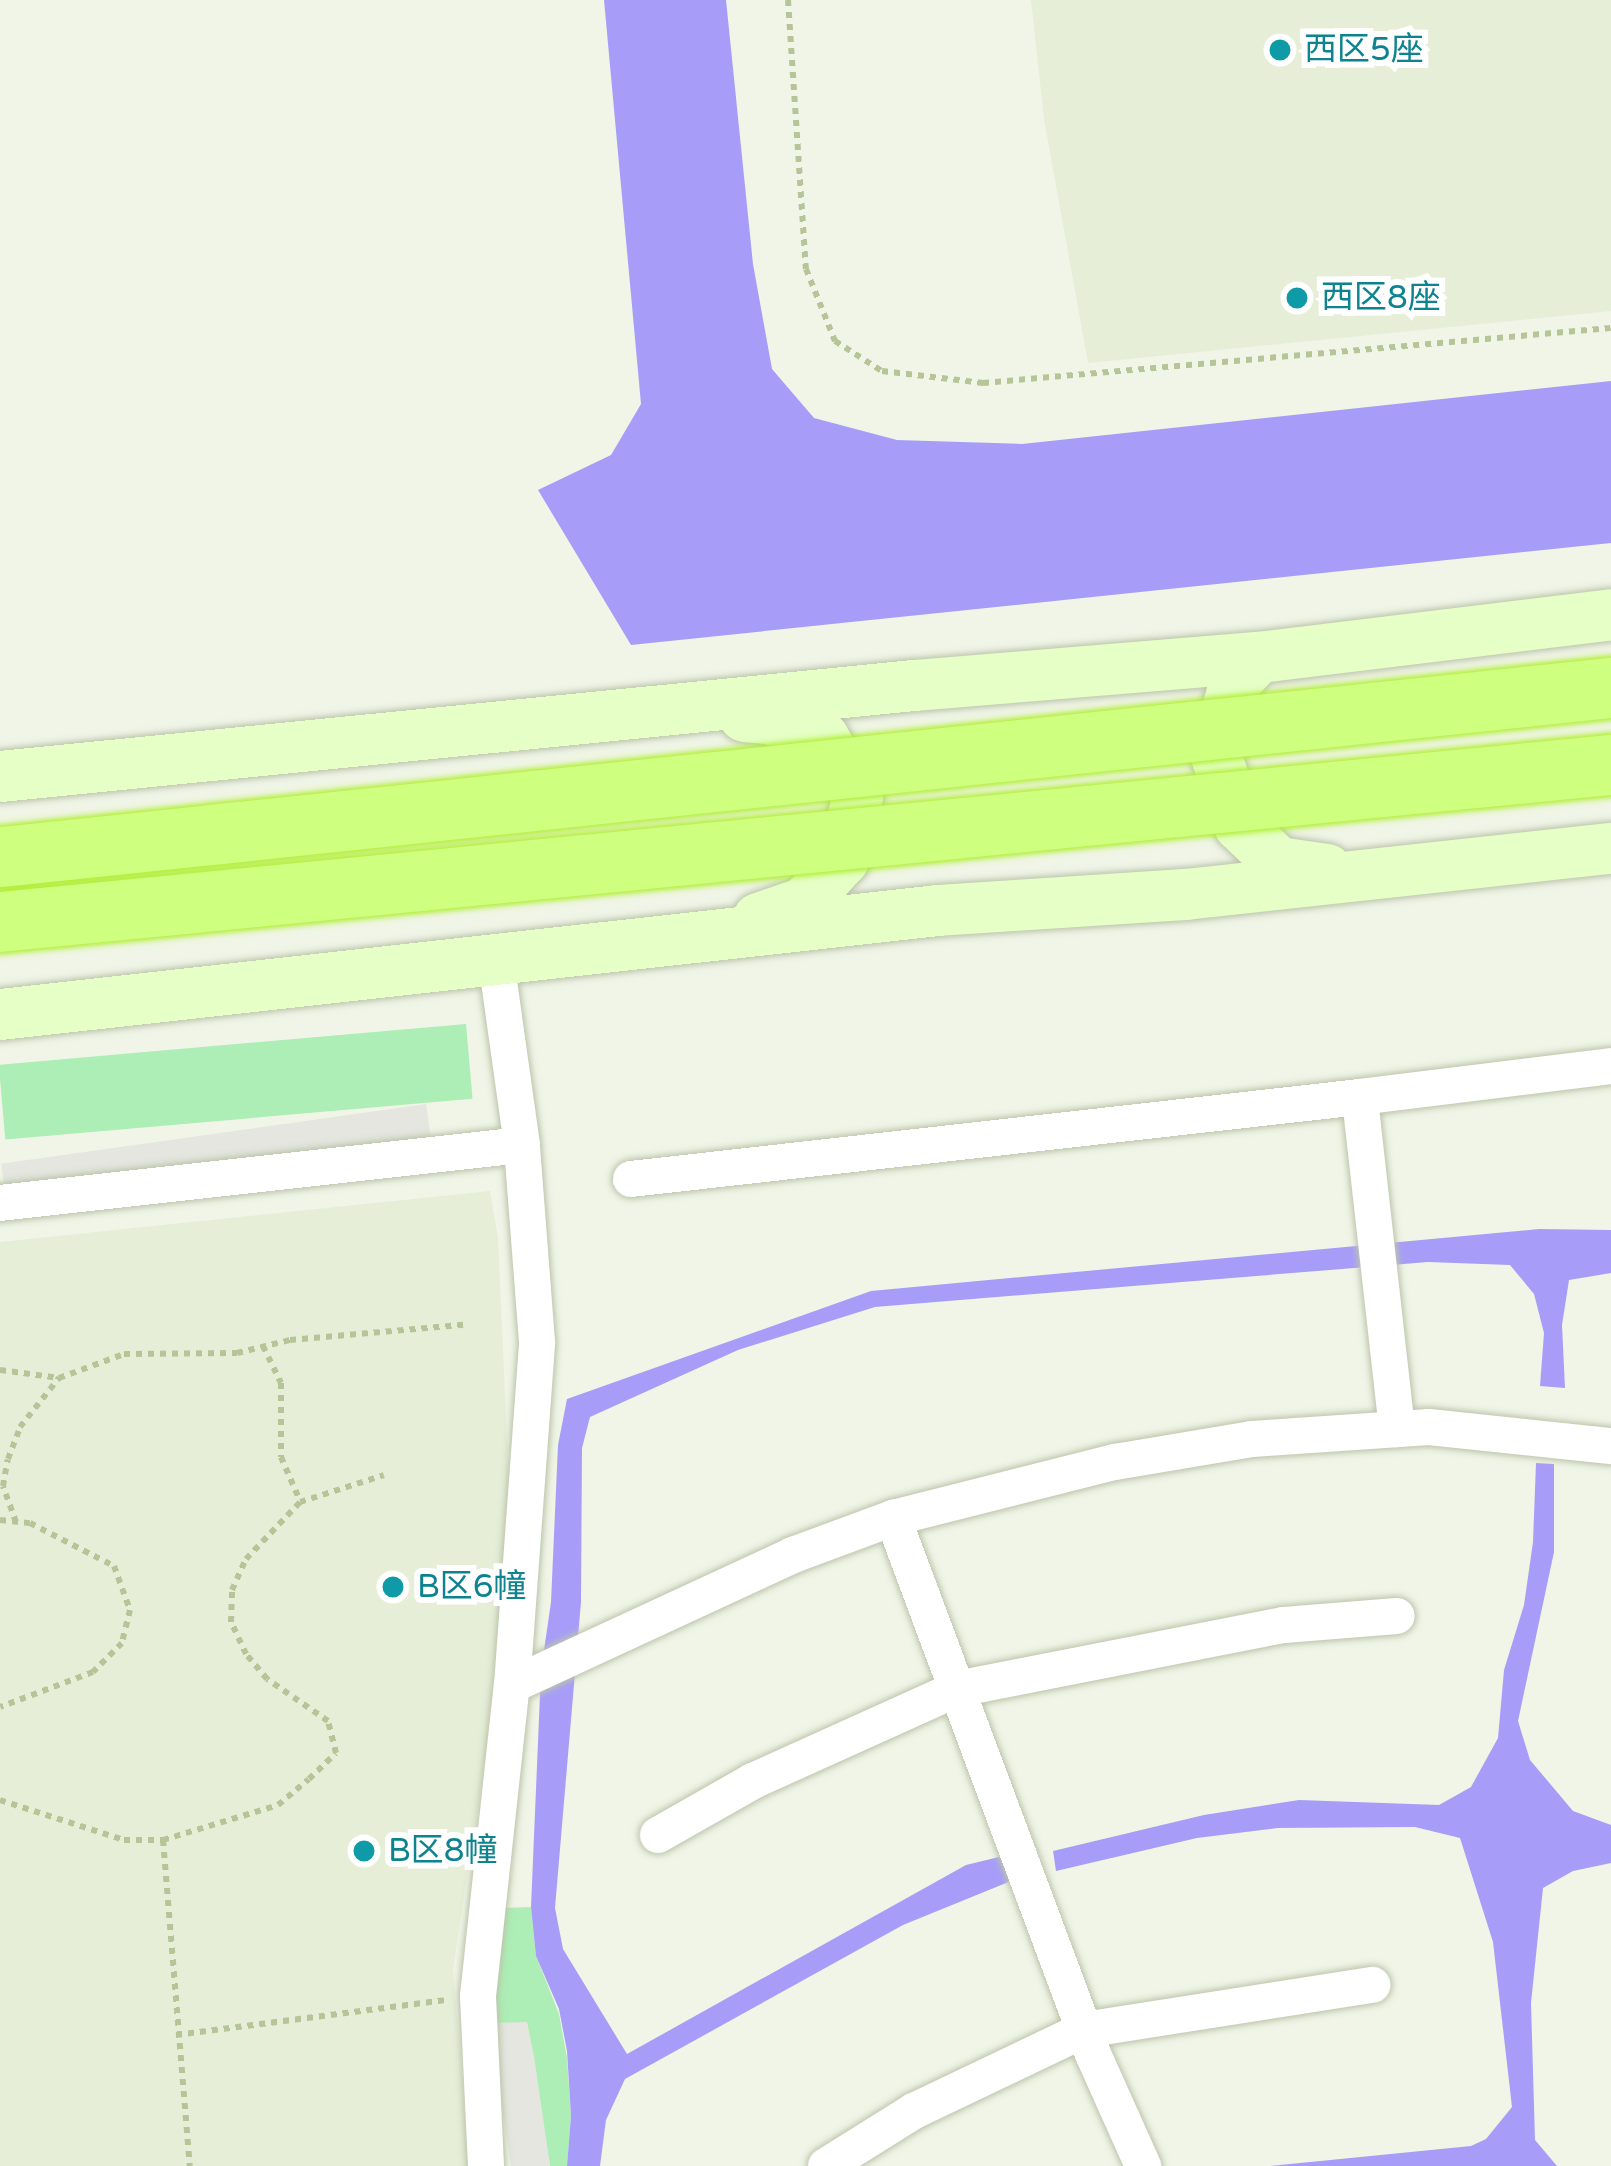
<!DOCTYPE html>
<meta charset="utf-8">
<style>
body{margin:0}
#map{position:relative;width:1611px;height:2166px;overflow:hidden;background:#f0f5e7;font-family:"Varela Round","Noto Sans SC",sans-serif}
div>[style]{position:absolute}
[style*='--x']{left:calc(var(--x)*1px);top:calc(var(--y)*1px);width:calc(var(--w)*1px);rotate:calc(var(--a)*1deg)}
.residential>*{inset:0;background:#e6eed8}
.green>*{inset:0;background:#aceeb5;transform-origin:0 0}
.parking>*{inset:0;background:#e4e6df;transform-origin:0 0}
.water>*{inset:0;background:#a79df8}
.path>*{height:6px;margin-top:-3px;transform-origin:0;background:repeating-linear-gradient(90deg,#b6c598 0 6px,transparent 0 12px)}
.roads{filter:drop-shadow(0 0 3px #bcc5ab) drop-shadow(0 0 3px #bcc5ab)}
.minor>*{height:36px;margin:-18px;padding:0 18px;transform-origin:18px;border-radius:18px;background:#fff}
.secondary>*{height:51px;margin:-25.5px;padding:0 25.5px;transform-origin:25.5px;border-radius:25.5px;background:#e5ffc7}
.bridges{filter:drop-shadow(0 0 3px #acee28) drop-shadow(0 0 3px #acee28)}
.trunk-bridge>*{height:60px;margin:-30px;padding:0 30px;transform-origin:30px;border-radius:30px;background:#ceff7f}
.dots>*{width:33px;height:33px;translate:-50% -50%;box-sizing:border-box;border:6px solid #fff;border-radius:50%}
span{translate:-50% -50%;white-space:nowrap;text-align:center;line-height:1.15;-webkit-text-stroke:12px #fff;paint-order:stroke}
.culture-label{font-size:33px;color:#0d838f}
.left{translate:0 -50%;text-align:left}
</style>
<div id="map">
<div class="residential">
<i style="clip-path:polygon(1031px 0,1611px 0,1611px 311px,1088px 363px,1044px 119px)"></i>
<i style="clip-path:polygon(490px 1191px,498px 1238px,513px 1573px,453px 1969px,469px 2166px,0 2166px,0 1242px)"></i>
</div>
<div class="green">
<i style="left:466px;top:1024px;width:75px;height:469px;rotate:85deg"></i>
<i style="clip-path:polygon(531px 1907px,536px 1956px,559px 2014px,567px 2058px,571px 2116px,567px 2166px,550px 2166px,527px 2023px,489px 2023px,504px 1908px)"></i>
</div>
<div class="parking">
<i style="left:426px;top:1104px;width:43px;height:429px;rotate:82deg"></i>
<i style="clip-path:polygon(527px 2022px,534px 2056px,550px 2166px,511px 2166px,489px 2023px)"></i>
</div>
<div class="water">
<i style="clip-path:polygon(604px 0,726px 0,753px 264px,772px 369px,814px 418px,897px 440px,1022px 444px,1611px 381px,1611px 543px,631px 645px,538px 490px,611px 455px,641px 404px)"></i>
<i style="clip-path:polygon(1539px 1229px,1611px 1230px,1611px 1273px,1569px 1280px,1562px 1325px,1565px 1388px,1540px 1386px,1544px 1333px,1534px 1294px,1510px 1265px,1428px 1262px,875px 1307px,738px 1350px,590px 1417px,582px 1448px,581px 1602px,555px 1908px,563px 1949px,627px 2054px,966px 1865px,1003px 1856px,1011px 1881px,903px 1925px,625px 2079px,606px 2120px,600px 2166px,567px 2166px,571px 2116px,567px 2051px,559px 2009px,536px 1956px,531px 1907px,541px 1671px,551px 1602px,558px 1445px,567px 1399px,871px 1291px)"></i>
<i style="clip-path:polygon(1536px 1463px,1554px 1464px,1554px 1552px,1518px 1721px,1530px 1760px,1573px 1811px,1611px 1825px,1611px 1863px,1573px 1871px,1543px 1888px,1531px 2003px,1535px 2140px,1557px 2166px,1270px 2166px,1471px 2146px,1486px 2139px,1512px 2107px,1493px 1942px,1460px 1838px,1415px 1827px,1278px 1828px,1197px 1838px,1056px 1871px,1053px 1851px,1204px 1815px,1299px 1800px,1439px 1805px,1471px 1787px,1498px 1738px,1504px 1670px,1524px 1605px,1533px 1542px)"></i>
</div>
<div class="path">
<i style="--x:788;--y:0;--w:270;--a:86.2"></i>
<i style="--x:806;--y:269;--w:78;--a:68.1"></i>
<i style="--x:835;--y:341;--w:56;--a:32.6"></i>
<i style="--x:882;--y:371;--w:102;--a:6.8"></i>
<i style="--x:983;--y:383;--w:630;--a:-5.01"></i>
<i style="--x:263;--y:1346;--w:41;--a:64.1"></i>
<i style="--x:281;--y:1383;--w:74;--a:90"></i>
<i style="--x:281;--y:1457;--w:48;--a:66.6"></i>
<i style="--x:0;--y:1370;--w:60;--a:7.7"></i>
<i style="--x:59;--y:1378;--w:69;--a:-20.3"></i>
<i style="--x:124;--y:1354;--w:113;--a:-0.5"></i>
<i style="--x:237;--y:1353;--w:55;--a:-13.8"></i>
<i style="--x:290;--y:1340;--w:174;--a:-5"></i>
<i style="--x:0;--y:1520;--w:30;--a:6"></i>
<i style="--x:30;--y:1523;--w:94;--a:27.1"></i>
<i style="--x:114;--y:1566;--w:47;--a:70"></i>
<i style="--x:130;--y:1610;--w:34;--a:104"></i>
<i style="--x:122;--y:1643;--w:41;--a:135"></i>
<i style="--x:93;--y:1672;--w:99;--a:159.4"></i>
<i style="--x:16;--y:1522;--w:38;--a:-110"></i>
<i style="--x:3;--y:1486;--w:27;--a:-80"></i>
<i style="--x:8;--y:1459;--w:34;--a:-69"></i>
<i style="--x:20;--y:1427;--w:63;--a:-51.5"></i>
<i style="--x:0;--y:1800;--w:130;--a:17.9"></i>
<i style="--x:124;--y:1840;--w:39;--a:0"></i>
<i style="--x:163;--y:1840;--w:120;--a:-16.9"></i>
<i style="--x:278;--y:1805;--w:40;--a:-40"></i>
<i style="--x:309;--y:1779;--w:37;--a:-44"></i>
<i style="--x:336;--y:1753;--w:33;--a:-104"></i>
<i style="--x:328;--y:1721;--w:74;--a:-145.5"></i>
<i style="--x:267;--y:1679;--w:33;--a:-130"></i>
<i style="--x:246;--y:1654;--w:35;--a:-115"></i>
<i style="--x:231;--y:1622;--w:32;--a:-88"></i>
<i style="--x:232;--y:1590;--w:34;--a:-66"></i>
<i style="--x:246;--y:1559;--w:79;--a:-46.5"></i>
<i style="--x:300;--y:1502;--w:88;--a:-17.8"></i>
<i style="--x:163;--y:1840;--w:327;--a:85.3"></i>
<i style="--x:176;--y:2035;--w:272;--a:-7.4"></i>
</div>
<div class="roads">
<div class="minor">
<i style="--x:631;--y:1179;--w:734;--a:-6.42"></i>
<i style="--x:0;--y:1203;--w:525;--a:-6.34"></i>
<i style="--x:1397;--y:1429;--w:334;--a:-96.4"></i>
<i style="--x:1360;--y:1097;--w:253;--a:-7"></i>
<i style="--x:893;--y:1518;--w:572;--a:69.54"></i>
<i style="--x:1093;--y:2054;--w:123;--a:65.9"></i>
<i style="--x:512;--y:1685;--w:310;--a:-24.8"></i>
<i style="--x:793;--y:1555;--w:107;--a:-20.3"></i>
<i style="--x:893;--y:1518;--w:229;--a:-14.2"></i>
<i style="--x:1115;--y:1462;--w:139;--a:-9.5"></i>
<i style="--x:1252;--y:1439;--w:177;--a:-3.9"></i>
<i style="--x:1429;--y:1427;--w:183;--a:6"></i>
<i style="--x:658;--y:1835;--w:109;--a:-29.6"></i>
<i style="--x:753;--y:1781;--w:224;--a:-24.3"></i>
<i style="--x:957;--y:1689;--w:333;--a:-11.1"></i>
<i style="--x:1284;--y:1625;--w:113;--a:-4.6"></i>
<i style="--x:486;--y:2166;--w:170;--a:-92.7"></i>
<i style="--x:478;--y:1996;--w:313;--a:-83.8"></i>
<i style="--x:512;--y:1685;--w:344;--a:-85.8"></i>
<i style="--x:537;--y:1342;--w:198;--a:-94.4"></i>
<i style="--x:522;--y:1145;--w:187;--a:-98"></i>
<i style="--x:826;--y:2166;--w:104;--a:-32"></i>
<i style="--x:914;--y:2111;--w:188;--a:-25.5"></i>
<i style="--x:1084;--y:2030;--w:292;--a:-8.9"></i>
</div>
<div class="secondary">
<i style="--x:1258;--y:657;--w:35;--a:133"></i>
<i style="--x:1234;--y:683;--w:73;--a:105.2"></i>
<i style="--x:1215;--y:753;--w:76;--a:71.6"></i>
<i style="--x:1239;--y:825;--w:54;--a:43.5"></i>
<i style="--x:1278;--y:862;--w:49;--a:8.1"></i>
<i style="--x:744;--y:716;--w:24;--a:5"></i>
<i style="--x:768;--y:718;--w:58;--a:19.1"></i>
<i style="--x:823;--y:737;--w:69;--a:60.5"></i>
<i style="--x:857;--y:797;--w:64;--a:102.7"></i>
<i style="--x:843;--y:859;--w:58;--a:132.2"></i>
<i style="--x:804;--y:902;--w:49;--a:160.8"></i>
<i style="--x:0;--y:776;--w:919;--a:-5.69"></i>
<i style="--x:914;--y:685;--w:345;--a:-4.7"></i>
<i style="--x:1258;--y:657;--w:356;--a:-6.9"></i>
<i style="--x:0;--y:1014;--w:943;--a:-6.33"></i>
<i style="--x:937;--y:910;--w:249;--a:-3.7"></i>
<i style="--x:1185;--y:894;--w:428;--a:-6.2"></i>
</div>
</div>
<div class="bridges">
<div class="trunk-bridge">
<i style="--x:2;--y:857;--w:1618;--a:-6"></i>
<i style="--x:0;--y:922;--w:1619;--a:-5.57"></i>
</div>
</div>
<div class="dots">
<i style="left:1280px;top:50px;background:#0f9aa8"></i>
<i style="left:1297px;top:298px;background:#0f9aa8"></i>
<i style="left:393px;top:1587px;background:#0f9aa8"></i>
<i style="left:364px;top:1851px;background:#0f9aa8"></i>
</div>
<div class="culture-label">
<span class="left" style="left:1304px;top:50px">西区5座</span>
<span class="left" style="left:1321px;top:298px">西区8座</span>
<span class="left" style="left:417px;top:1587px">B区6幢</span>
<span class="left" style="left:388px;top:1851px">B区8幢</span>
</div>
</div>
